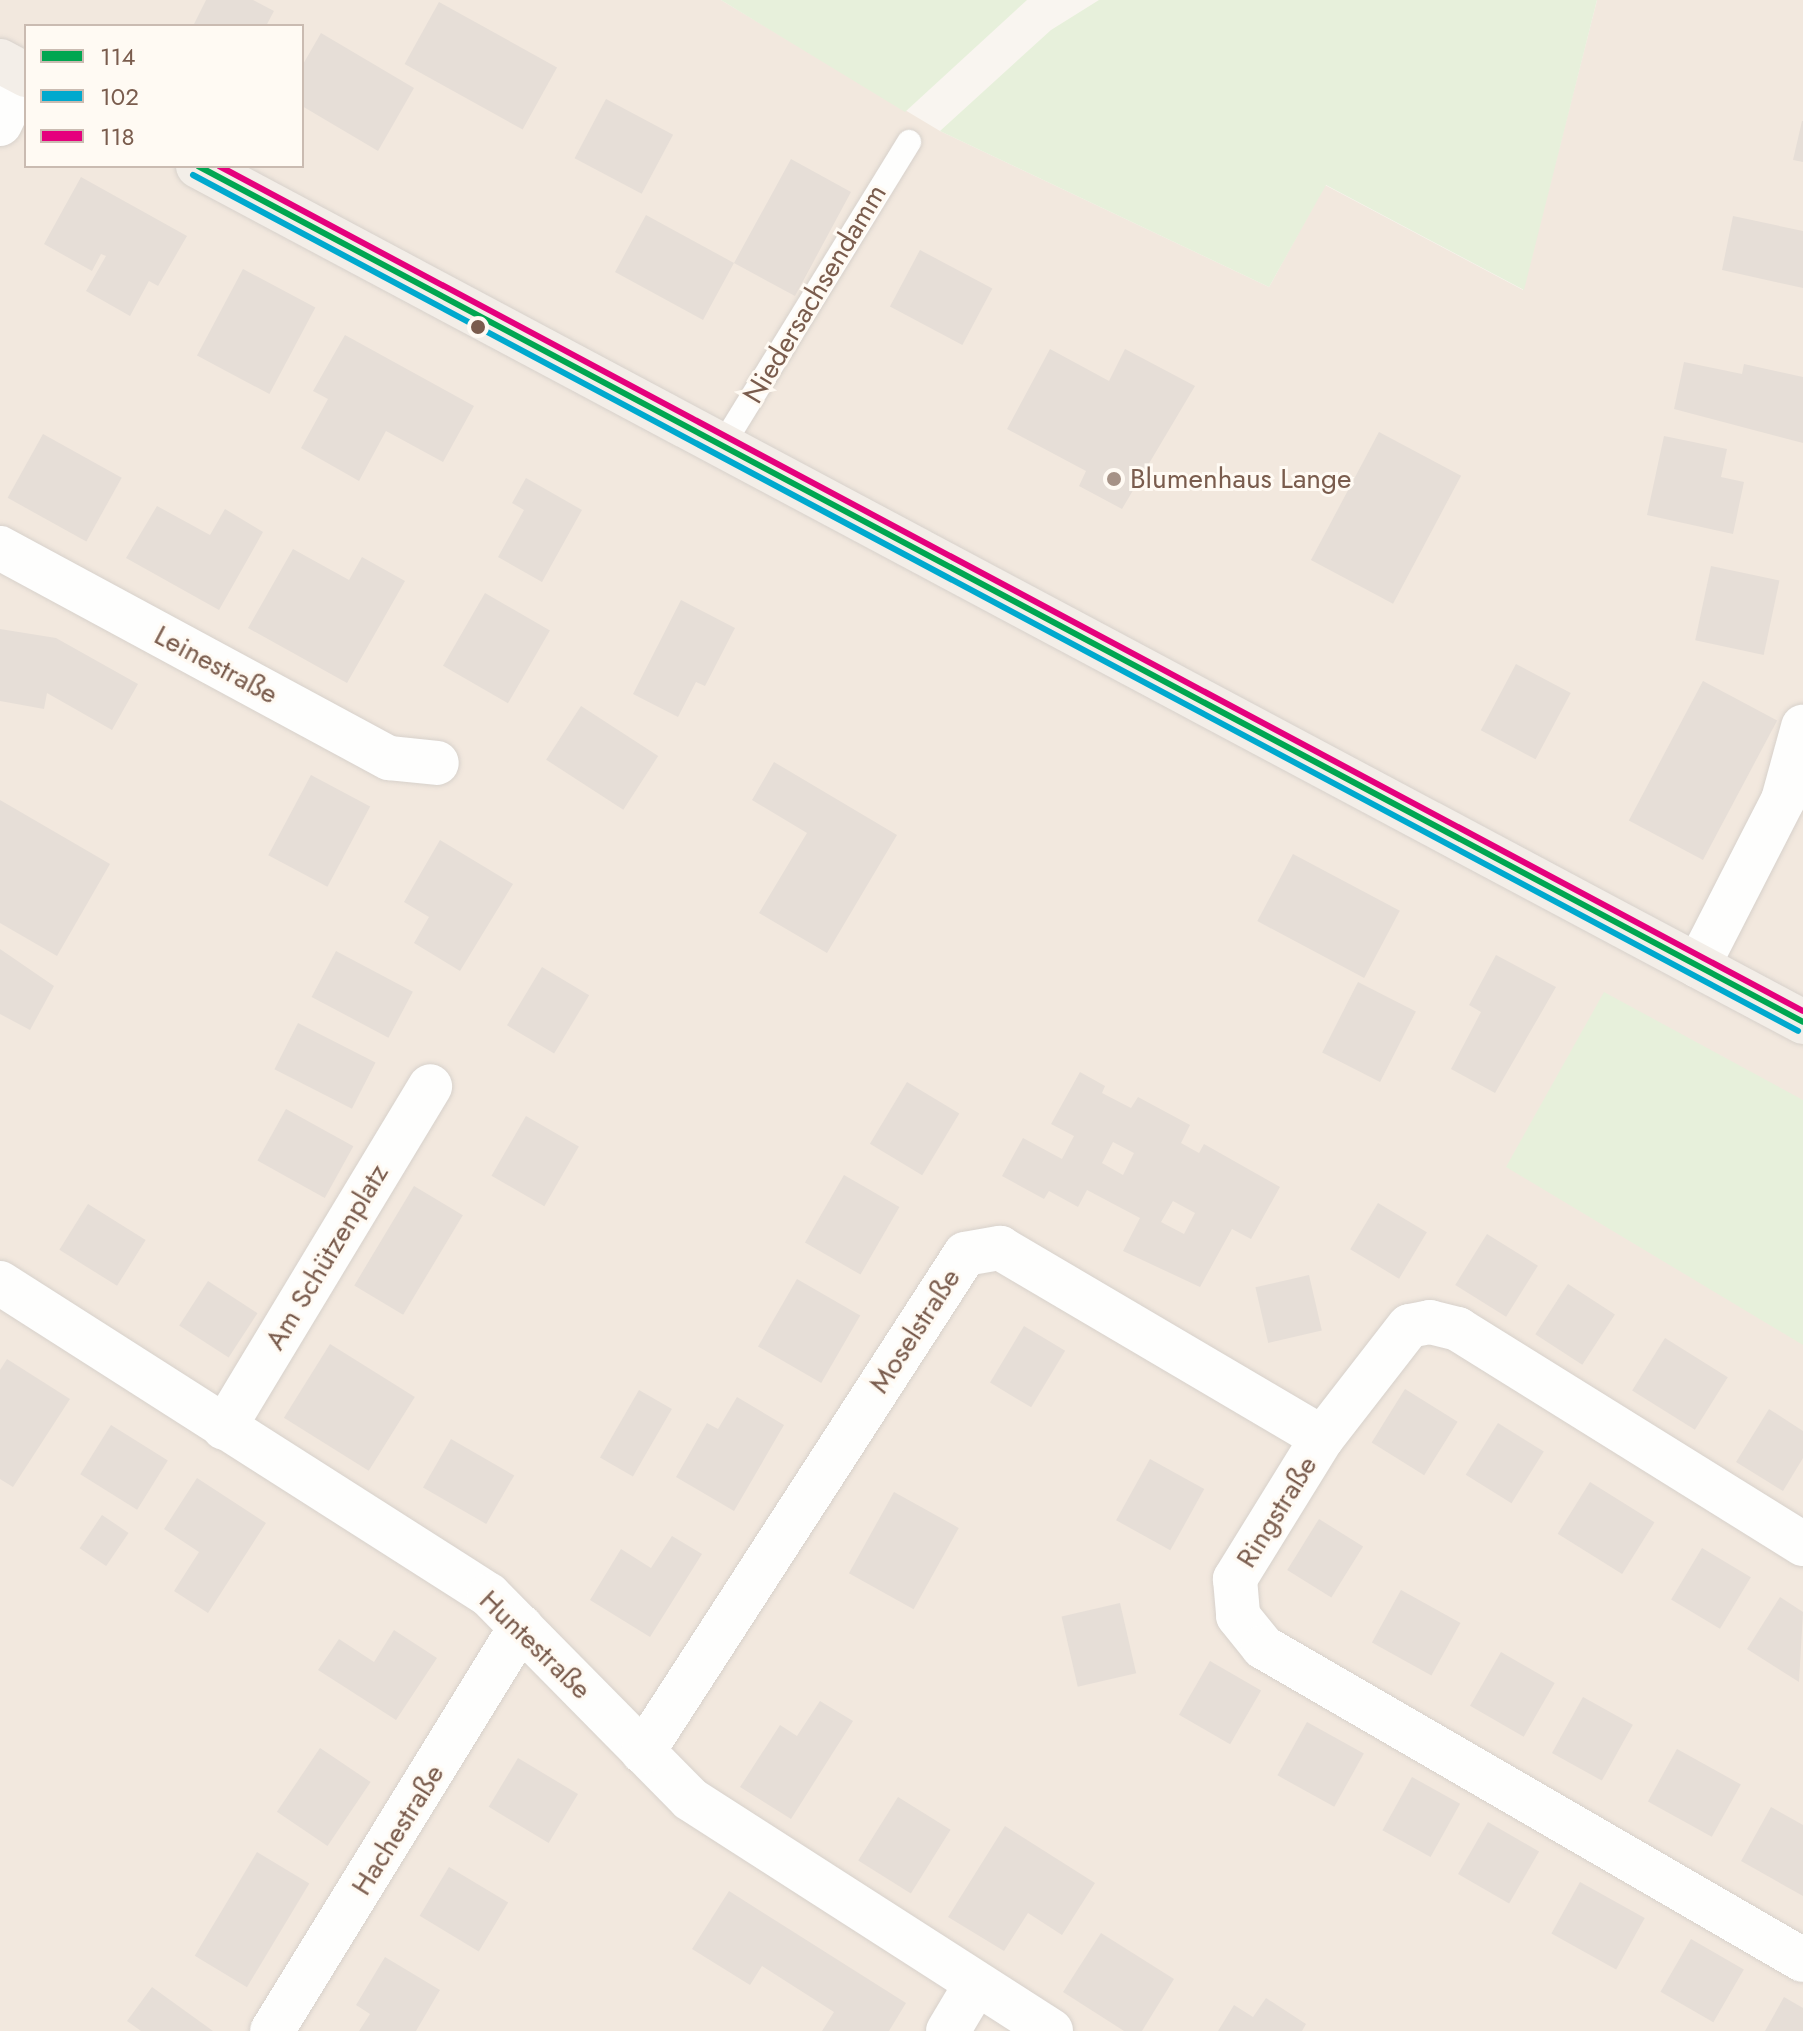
<!DOCTYPE html>
<meta charset="utf-8">
<style>
body{margin:0}
#map{position:relative;width:1803px;height:2031px;overflow:hidden;background:#f9f5f0;font-family:Jost,sans-serif}
div>[style]{position:absolute}
[style*='--x']{left:calc(var(--x)*1px);top:calc(var(--y)*1px);width:calc(var(--w)*1px);rotate:calc(var(--a)*1deg)}
.residential>*{inset:0;background:#f2e8de}
.green>*{inset:0;background:#e7f0db}
.building>*{inset:0;background:#e6ded7;transform-origin:0 0}
.roads{filter:drop-shadow(0 0 2px #d7d1cb) drop-shadow(0 0 2px #d7d1cb)}
.service>*{height:24px;margin:-12px;padding:0 12px;transform-origin:12px;border-radius:12px;background:#fefefd}
.minor>*{height:44px;margin:-22px;padding:0 22px;transform-origin:22px;border-radius:22px;background:#fefefd}
.primary>*{height:44px;margin:-22px;padding:0 22px;transform-origin:22px;border-radius:22px;background:#f3eee8}
.bus-1>*{height:6px;margin:-3px;padding:0 3px;transform-origin:3px;border-radius:3px;background:#00a651}
.bus-2>*{height:6px;margin:-3px;padding:0 3px;transform-origin:3px;border-radius:3px;background:#00a9ce}
.bus-3>*{height:6px;margin:-3px;padding:0 3px;transform-origin:3px;border-radius:3px;background:#e5007d}
.dots>*{width:22px;height:22px;translate:-50% -50%;box-sizing:border-box;border:4px solid #fffaf3;border-radius:50%}
span{translate:-50% -50%;white-space:nowrap;text-align:center;line-height:1.15;-webkit-text-stroke:6px #fffaf3;paint-order:stroke}
.street-label{font-size:28px;color:#7a5c4d}
.poi-label{font-size:28px;color:#7a5c4d}
.left{translate:0 -50%;text-align:left}
.legend{position:absolute;left:24px;top:24px;width:280px;height:144px;box-sizing:border-box;background:#fffaf3;border:2px solid #cabbb1;margin:0;padding:10px 14px;list-style:none;font-size:24px;color:#7a5c4d}
.legend li{display:flex;align-items:center;gap:16px;height:40px}
.legend b{width:40px;border:2px solid #cabbb1}
</style>
<div id="map">
<div class="residential">
<i style="clip-path:polygon(evenodd,0 0,721px 0,940px 131px,1269px 287px,1325px 185px,1523px 290px,1597px 0,1803px 0,1803px 2031px,0 2031px,0 0,26px 26px,302px 26px,302px 166px,26px 166px,26px 26px)"></i>
</div>
<div class="green">
<i style="clip-path:polygon(721px 0,1027px 0,905px 112px)"></i>
<i style="clip-path:polygon(1099px 0,1597px 0,1524px 290px,1326px 185px,1269px 287px,940px 131px,1051px 30px)"></i>
<i style="clip-path:polygon(1604px 992px,1803px 1100px,1803px 1345px,1506px 1167px)"></i>
</div>
<div class="building">
<i style="clip-path:polygon(206px 0,253px 0,274px 11px,266px 26px,193px 26px)"></i>
<i style="left:439px;top:2px;width:135px;height:71px;rotate:29deg"></i>
<i style="clip-path:polygon(321px 33px,414px 88px,378px 151px,302px 106px,302px 66px)"></i>
<i style="left:606px;top:99px;width:76px;height:67px;rotate:28deg"></i>
<i style="clip-path:polygon(1802px 121px,1803px 121px,1803px 162px,1793px 160px)"></i>
<i style="clip-path:polygon(791px 159px,851px 192px,795px 296px,734px 263px,703px 320px,615px 272px,646px 215px,734px 263px)"></i>
<i style="clip-path:polygon(81px 177px,187px 236px,158px 286px,149px 281px,130px 316px,86px 291px,106px 256px,101px 254px,92px 271px,44px 244px)"></i>
<i style="clip-path:polygon(1733px 216px,1803px 231px,1803px 288px,1722px 270px)"></i>
<i style="left:920px;top:250px;width:82px;height:64px;rotate:28deg"></i>
<i style="left:243px;top:269px;width:82px;height:98px;rotate:28deg"></i>
<i style="clip-path:polygon(345px 335px,474px 406px,443px 462px,386px 431px,359px 481px,301px 448px,328px 399px,313px 391px)"></i>
<i style="clip-path:polygon(1050px 349px,1109px 381px,1125px 349px,1195px 386px,1122px 509px,1079px 486px,1086px 471px,1007px 429px)"></i>
<i style="clip-path:polygon(1684px 362px,1742px 374px,1744px 364px,1803px 377px,1803px 443px,1674px 409px)"></i>
<i style="left:1379px;top:432px;width:93px;height:145px;rotate:28deg"></i>
<i style="left:43px;top:434px;width:90px;height:73px;rotate:29deg"></i>
<i style="clip-path:polygon(1664px 436px,1727px 449px,1721px 477px,1744px 482px,1733px 534px,1647px 515px)"></i>
<i style="clip-path:polygon(526px 478px,582px 510px,542px 582px,498px 557px,524px 510px,512px 503px)"></i>
<i style="clip-path:polygon(157px 506px,210px 535px,225px 509px,263px 532px,219px 610px,126px 558px)"></i>
<i style="clip-path:polygon(293px 549px,349px 580px,362px 557px,405px 581px,347px 683px,248px 628px)"></i>
<i style="left:1711px;top:566px;width:70px;height:76px;rotate:12deg"></i>
<i style="left:485px;top:593px;width:75px;height:84px;rotate:30deg"></i>
<i style="clip-path:polygon(681px 600px,735px 628px,705px 686px,696px 682px,678px 717px,633px 694px)"></i>
<i style="clip-path:polygon(0 629px,56px 638px,138px 684px,112px 730px,47px 693px,44px 709px,0 701px)"></i>
<i style="left:1516px;top:664px;width:62px;height:75px;rotate:28deg"></i>
<i style="left:1703px;top:681px;width:84px;height:158px;rotate:28deg"></i>
<i style="left:581px;top:706px;width:92px;height:64px;rotate:33deg"></i>
<i style="clip-path:polygon(774px 762px,897px 835px,827px 953px,759px 913px,807px 833px,752px 800px)"></i>
<i style="left:311px;top:775px;width:67px;height:91px;rotate:28deg"></i>
<i style="clip-path:polygon(0 800px,110px 864px,57px 956px,0 923px)"></i>
<i style="clip-path:polygon(440px 840px,513px 884px,460px 971px,414px 943px,429px 917px,404px 902px)"></i>
<i style="left:1293px;top:854px;width:121px;height:76px;rotate:28deg"></i>
<i style="clip-path:polygon(0 949px,54px 986px,30px 1030px,0 1014px)"></i>
<i style="left:336px;top:951px;width:87px;height:52px;rotate:28deg"></i>
<i style="clip-path:polygon(1496px 955px,1556px 987px,1495px 1093px,1451px 1069px,1481px 1012px,1469px 1005px)"></i>
<i style="left:542px;top:967px;width:55px;height:68px;rotate:31deg"></i>
<i style="left:1358px;top:982px;width:65px;height:79px;rotate:27deg"></i>
<i style="left:298px;top:1023px;width:87px;height:52px;rotate:27deg"></i>
<i style="clip-path:polygon(evenodd,1080px 1072px,1105px 1086px,1102px 1093px,1131px 1108px,1138px 1097px,1190px 1125px,1181px 1143px,1199px 1153px,1204px 1144px,1280px 1187px,1251px 1239px,1232px 1229px,1200px 1287px,1123px 1251px,1140px 1218px,1087px 1190px,1078px 1207px,1049px 1191px,1044px 1199px,1002px 1176px,1023px 1138px,1062px 1159px,1074px 1136px,1051px 1124px,1080px 1072px,1113px 1142px,1134px 1153px,1123px 1175px,1102px 1163px,1113px 1142px,1080px 1072px,1173px 1201px,1195px 1213px,1184px 1234px,1161px 1222px,1173px 1201px)"></i>
<i style="left:907px;top:1082px;width:61px;height:72px;rotate:31deg"></i>
<i style="left:286px;top:1109px;width:77px;height:59px;rotate:29deg"></i>
<i style="left:526px;top:1116px;width:61px;height:69px;rotate:30deg"></i>
<i style="left:844px;top:1175px;width:64px;height:78px;rotate:30deg"></i>
<i style="left:414px;top:1186px;width:57px;height:116px;rotate:31deg"></i>
<i style="left:1378px;top:1203px;width:57px;height:54px;rotate:31deg"></i>
<i style="left:88px;top:1204px;width:68px;height:54px;rotate:32deg"></i>
<i style="left:1487px;top:1234px;width:60px;height:60px;rotate:32deg"></i>
<i style="left:1309px;top:1275px;width:57px;height:55px;rotate:77deg"></i>
<i style="left:797px;top:1279px;width:73px;height:78px;rotate:30deg"></i>
<i style="left:208px;top:1281px;width:59px;height:53px;rotate:33deg"></i>
<i style="left:1568px;top:1284px;width:56px;height:60px;rotate:33deg"></i>
<i style="left:1024px;top:1326px;width:48px;height:66px;rotate:31deg"></i>
<i style="left:1665px;top:1338px;width:74px;height:62px;rotate:32deg"></i>
<i style="left:330px;top:1344px;width:100px;height:87px;rotate:32deg"></i>
<i style="clip-path:polygon(7px 1359px,70px 1399px,13px 1487px,0 1479px,0 1370px)"></i>
<i style="left:1405px;top:1389px;width:62px;height:63px;rotate:32deg"></i>
<i style="left:639px;top:1390px;width:38px;height:78px;rotate:30deg"></i>
<i style="clip-path:polygon(737px 1397px,784px 1425px,734px 1511px,676px 1477px,707px 1423px,718px 1429px)"></i>
<i style="clip-path:polygon(1769px 1409px,1803px 1431px,1803px 1458px,1783px 1491px,1736px 1462px)"></i>
<i style="left:1498px;top:1423px;width:54px;height:61px;rotate:32deg"></i>
<i style="left:111px;top:1425px;width:67px;height:58px;rotate:32deg"></i>
<i style="left:451px;top:1439px;width:73px;height:56px;rotate:30deg"></i>
<i style="left:1150px;top:1459px;width:62px;height:70px;rotate:29deg"></i>
<i style="clip-path:polygon(197px 1478px,266px 1523px,208px 1613px,174px 1591px,199px 1552px,164px 1529px)"></i>
<i style="left:1590px;top:1482px;width:76px;height:61px;rotate:32deg"></i>
<i style="left:894px;top:1492px;width:74px;height:93px;rotate:29deg"></i>
<i style="left:102px;top:1515px;width:32px;height:40px;rotate:34deg"></i>
<i style="left:1319px;top:1519px;width:52px;height:60px;rotate:32deg"></i>
<i style="clip-path:polygon(672px 1536px,702px 1554px,650px 1637px,590px 1600px,621px 1549px,651px 1568px)"></i>
<i style="left:1702px;top:1548px;width:57px;height:60px;rotate:31deg"></i>
<i style="left:1401px;top:1590px;width:68px;height:60px;rotate:29deg"></i>
<i style="clip-path:polygon(1780px 1597px,1803px 1612px,1799px 1682px,1747px 1649px)"></i>
<i style="left:1120px;top:1603px;width:72px;height:60px;rotate:77deg"></i>
<i style="clip-path:polygon(394px 1630px,437px 1658px,396px 1720px,318px 1670px,339px 1639px,374px 1662px)"></i>
<i style="left:1501px;top:1652px;width:62px;height:62px;rotate:30deg"></i>
<i style="left:1210px;top:1661px;width:59px;height:62px;rotate:30deg"></i>
<i style="left:1583px;top:1697px;width:57px;height:64px;rotate:29deg"></i>
<i style="clip-path:polygon(820px 1701px,853px 1721px,791px 1819px,740px 1787px,780px 1725px,797px 1736px)"></i>
<i style="left:1307px;top:1722px;width:65px;height:61px;rotate:29deg"></i>
<i style="left:320px;top:1748px;width:61px;height:77px;rotate:34deg"></i>
<i style="left:1677px;top:1749px;width:73px;height:60px;rotate:29deg"></i>
<i style="left:518px;top:1758px;width:70px;height:57px;rotate:31deg"></i>
<i style="left:1412px;top:1777px;width:55px;height:61px;rotate:29deg"></i>
<i style="left:898px;top:1797px;width:62px;height:75px;rotate:32deg"></i>
<i style="clip-path:polygon(1771px 1807px,1803px 1825px,1803px 1896px,1741px 1861px)"></i>
<i style="left:1488px;top:1822px;width:59px;height:60px;rotate:30deg"></i>
<i style="clip-path:polygon(1005px 1826px,1095px 1883px,1062px 1935px,1028px 1913px,1004px 1951px,948px 1917px)"></i>
<i style="left:257px;top:1852px;width:61px;height:121px;rotate:31deg"></i>
<i style="left:449px;top:1867px;width:69px;height:57px;rotate:31deg"></i>
<i style="left:1580px;top:1882px;width:74px;height:59px;rotate:29deg"></i>
<i style="clip-path:polygon(729px 1891px,906px 2003px,889px 2031px,822px 2031px,834px 2012px,762px 1966px,750px 1985px,692px 1949px)"></i>
<i style="clip-path:polygon(1101px 1933px,1174px 1979px,1142px 2031px,1124px 2031px,1063px 1992px)"></i>
<i style="left:1691px;top:1939px;width:61px;height:61px;rotate:30deg"></i>
<i style="clip-path:polygon(385px 1957px,440px 1990px,416px 2031px,359px 2031px,370px 2014px,356px 2005px)"></i>
<i style="clip-path:polygon(152px 1987px,213px 2031px,141px 2031px,127px 2021px)"></i>
<i style="clip-path:polygon(1784px 1997px,1803px 2008px,1803px 2031px,1765px 2031px)"></i>
<i style="clip-path:polygon(1266px 1998px,1306px 2024px,1302px 2031px,1218px 2031px,1234px 2005px,1253px 2017px)"></i>
</div>
<div class="roads">
<div class="service">
<i style="--x:722;--y:446;--w:357;--a:-58.4"></i>
</div>
<div class="minor">
<i style="--x:0;--y:124;--w:55;--a:-64.4"></i>
<i style="--x:0;--y:548;--w:442;--a:28.4"></i>
<i style="--x:389;--y:758;--w:48;--a:5.9"></i>
<i style="--x:1698;--y:966;--w:186;--a:-62.9"></i>
<i style="--x:1783;--y:800;--w:76;--a:-74.7"></i>
<i style="--x:0;--y:1283;--w:580;--a:32.54"></i>
<i style="--x:489;--y:1595;--w:286;--a:45.4"></i>
<i style="--x:690;--y:1799;--w:429;--a:32.7"></i>
<i style="--x:224;--y:1428;--w:399;--a:-58.9"></i>
<i style="--x:1803;--y:1544;--w:407;--a:-148.1"></i>
<i style="--x:1458;--y:1329;--w:29;--a:-166"></i>
<i style="--x:1430;--y:1322;--w:21;--a:169"></i>
<i style="--x:1409;--y:1326;--w:142;--a:127.8"></i>
<i style="--x:1322;--y:1438;--w:166;--a:121.7"></i>
<i style="--x:1235;--y:1579;--w:37;--a:85"></i>
<i style="--x:1238;--y:1616;--w:40;--a:51"></i>
<i style="--x:1263;--y:1647;--w:624;--a:30.1"></i>
<i style="--x:643;--y:1752;--w:593;--a:-57.11"></i>
<i style="--x:965;--y:1254;--w:36;--a:-10"></i>
<i style="--x:1000;--y:1248;--w:374;--a:30.5"></i>
<i style="--x:272;--y:2031;--w:475;--a:-58.4"></i>
<i style="--x:948;--y:2031;--w:55;--a:-59.2"></i>
</div>
<div class="primary">
<i style="--x:0;--y:61;--w:30;--a:28"></i>
<i style="--x:198;--y:166;--w:1819;--a:28.07"></i>
</div>
</div>
<div class="bus-1">
<i style="--x:198;--y:166;--w:1819;--a:28.07"></i>
</div>
<div class="bus-2">
<i style="--x:193;--y:175;--w:1819;--a:28.07"></i>
</div>
<div class="bus-3">
<i style="--x:219;--y:166;--w:1795;--a:28.08"></i>
</div>
<div class="dots">
<i style="left:478px;top:327px;background:#7a5c4d"></i>
<i style="left:1114px;top:479px;background:#a69286"></i>
</div>
<div class="street-label">
<span style="left:815px;top:294px;rotate:-59deg">Niedersachsendamm</span>
<span style="left:216px;top:665px;rotate:28deg">Leinestraße</span>
<span style="left:327px;top:1257px;rotate:-59deg">Am Schützenplatz</span>
<span style="left:915px;top:1331px;rotate:-57deg">Moselstraße</span>
<span style="left:1277px;top:1512px;rotate:-58deg">Ringstraße</span>
<span style="left:535px;top:1645px;rotate:44deg">Huntestraße</span>
<span style="left:398px;top:1830px;rotate:-58deg">Hachestraße</span>
</div>
<div class="poi-label">
<span class="left" style="left:1130px;top:479px">Blumenhaus Lange</span>
</div>
<ul class="legend">
<li><b style="height:10px;background:#00a651"></b>114</li>
<li><b style="height:10px;background:#00a9ce"></b>102</li>
<li><b style="height:10px;background:#e5007d"></b>118</li>
</ul>
</div>
